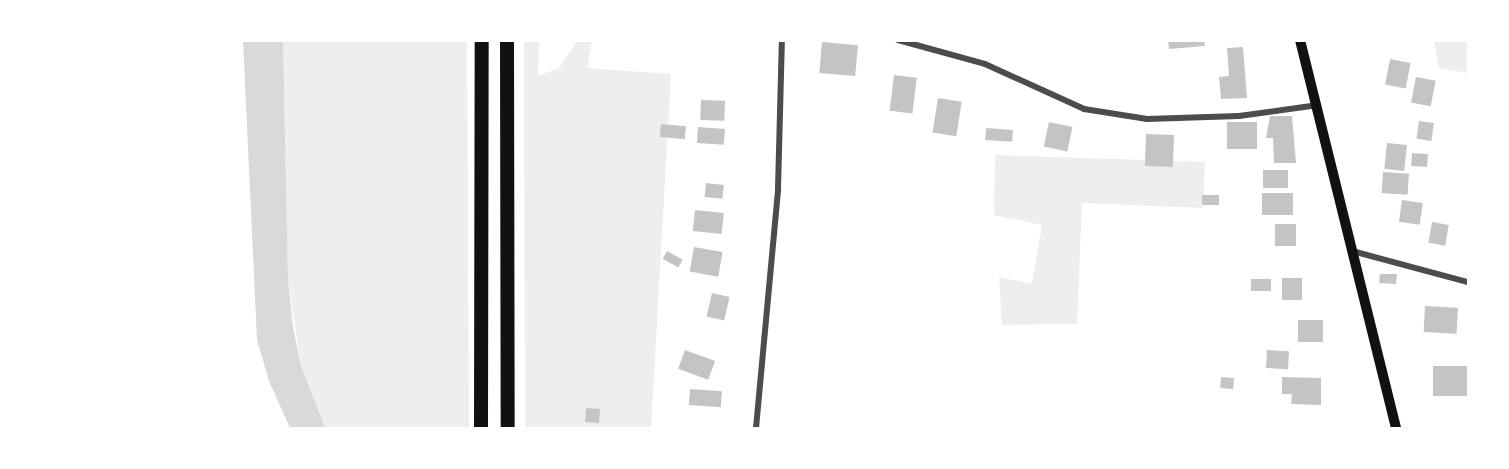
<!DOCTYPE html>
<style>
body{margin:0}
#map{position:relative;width:1509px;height:469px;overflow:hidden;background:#fff;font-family:"Fira Sans Condensed",sans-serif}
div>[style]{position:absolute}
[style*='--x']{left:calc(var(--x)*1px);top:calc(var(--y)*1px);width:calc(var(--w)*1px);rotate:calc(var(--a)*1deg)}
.green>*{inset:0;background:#eee}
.water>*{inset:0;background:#d9d9d9}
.building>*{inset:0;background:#c4c4c4;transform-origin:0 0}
.minor>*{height:6px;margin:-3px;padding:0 3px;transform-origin:3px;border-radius:3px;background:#4c4c4c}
.primary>*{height:10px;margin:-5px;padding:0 5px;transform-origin:5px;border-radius:5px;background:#111}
.motorway>*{height:14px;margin:-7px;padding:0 7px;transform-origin:7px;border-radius:7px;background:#111}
span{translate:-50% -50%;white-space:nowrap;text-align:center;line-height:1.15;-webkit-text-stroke:4.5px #fff;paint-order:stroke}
.frame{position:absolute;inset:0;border:42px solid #fff;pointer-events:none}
</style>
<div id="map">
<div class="green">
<i style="clip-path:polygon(578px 40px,592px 41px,587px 68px,671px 74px,651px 428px,525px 428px,524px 41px,539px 41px,538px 76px,559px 68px)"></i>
<i style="clip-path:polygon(283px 41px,467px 41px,469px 428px,325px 428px,314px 407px,301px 366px,288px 279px)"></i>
<i style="clip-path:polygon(1434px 41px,1468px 41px,1468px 73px,1439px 68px)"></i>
<i style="clip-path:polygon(995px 155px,1205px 162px,1203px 208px,1082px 203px,1077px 324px,1002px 325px,999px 277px,1032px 284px,1042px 225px,994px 215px)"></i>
</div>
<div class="water">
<i style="clip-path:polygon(243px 41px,283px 41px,288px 279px,293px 327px,301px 366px,325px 428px,290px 428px,269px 381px,257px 340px)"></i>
</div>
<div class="building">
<i style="clip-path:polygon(1168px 40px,1204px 40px,1205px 46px,1169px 49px)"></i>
<i style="left:822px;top:42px;width:36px;height:31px;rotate:5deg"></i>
<i style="clip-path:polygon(1243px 47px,1247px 98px,1221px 99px,1219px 77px,1229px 76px,1227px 48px)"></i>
<i style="left:1390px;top:59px;width:21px;height:26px;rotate:11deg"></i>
<i style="left:894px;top:75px;width:23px;height:36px;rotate:7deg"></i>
<i style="left:1416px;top:77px;width:20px;height:26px;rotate:11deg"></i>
<i style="left:938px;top:98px;width:24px;height:35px;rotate:9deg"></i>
<i style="left:701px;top:100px;width:24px;height:20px;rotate:2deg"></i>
<i style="clip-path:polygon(1270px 116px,1292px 116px,1296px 163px,1274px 163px,1273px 138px,1266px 138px)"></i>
<i style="left:1419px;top:121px;width:15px;height:18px;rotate:8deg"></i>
<i style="left:1049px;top:122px;width:24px;height:25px;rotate:12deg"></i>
<i style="left:1227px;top:122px;width:30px;height:27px"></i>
<i style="left:661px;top:124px;width:25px;height:13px;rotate:5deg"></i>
<i style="left:698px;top:127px;width:27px;height:16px;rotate:4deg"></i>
<i style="left:986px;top:128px;width:27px;height:12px;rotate:4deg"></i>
<i style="left:1146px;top:134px;width:28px;height:32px;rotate:2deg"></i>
<i style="left:1387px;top:143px;width:20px;height:26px;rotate:6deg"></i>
<i style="left:1412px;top:153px;width:16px;height:13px;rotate:4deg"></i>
<i style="left:1263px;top:170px;width:25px;height:18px"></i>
<i style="left:1383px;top:172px;width:26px;height:21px;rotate:4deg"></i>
<i style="left:706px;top:183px;width:18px;height:14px;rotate:6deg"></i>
<i style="left:1262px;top:193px;width:31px;height:22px"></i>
<i style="left:1202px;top:195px;width:17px;height:10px"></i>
<i style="left:1402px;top:200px;width:21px;height:22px;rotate:8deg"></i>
<i style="left:695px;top:210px;width:29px;height:21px;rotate:6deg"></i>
<i style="left:1432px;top:222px;width:17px;height:21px;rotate:10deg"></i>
<i style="left:1275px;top:224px;width:21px;height:22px"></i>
<i style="left:694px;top:247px;width:29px;height:25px;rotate:10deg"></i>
<i style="left:667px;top:251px;width:18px;height:9px;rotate:29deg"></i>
<i style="clip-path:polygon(1380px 274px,1397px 274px,1396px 284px,1379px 283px)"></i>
<i style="left:1282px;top:278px;width:20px;height:22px"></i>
<i style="left:1251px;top:279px;width:20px;height:12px"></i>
<i style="left:712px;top:293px;width:18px;height:24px;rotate:13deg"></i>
<i style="left:1425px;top:306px;width:33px;height:26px;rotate:3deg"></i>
<i style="left:1298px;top:320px;width:25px;height:22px"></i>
<i style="left:685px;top:350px;width:32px;height:20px;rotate:20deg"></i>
<i style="left:1267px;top:350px;width:22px;height:18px;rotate:3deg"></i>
<i style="left:1433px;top:366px;width:35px;height:30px"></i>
<i style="left:1221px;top:377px;width:13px;height:11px;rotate:4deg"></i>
<i style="clip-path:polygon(1282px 377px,1321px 378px,1321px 405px,1291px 404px,1292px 394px,1282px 394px)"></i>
<i style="left:690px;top:389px;width:32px;height:16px;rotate:4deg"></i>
<i style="left:586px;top:408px;width:14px;height:14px;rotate:4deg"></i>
</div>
<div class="minor">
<i style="--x:898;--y:40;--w:90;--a:15.4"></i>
<i style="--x:985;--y:64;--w:109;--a:24.4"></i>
<i style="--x:1084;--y:109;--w:64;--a:9"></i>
<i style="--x:1147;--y:119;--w:92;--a:-1.9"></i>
<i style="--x:1239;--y:116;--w:80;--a:-7.9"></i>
<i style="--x:1352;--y:251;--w:120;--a:15"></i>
<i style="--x:756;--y:428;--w:240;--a:-84.7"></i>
<i style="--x:778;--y:189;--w:149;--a:-88.5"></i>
</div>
<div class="primary">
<i style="--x:1300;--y:40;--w:400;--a:76.1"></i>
</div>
<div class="motorway">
<i style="--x:507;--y:40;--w:388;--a:89.9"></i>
<i style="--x:481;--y:428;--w:388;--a:-89.9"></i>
</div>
<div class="frame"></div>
</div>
